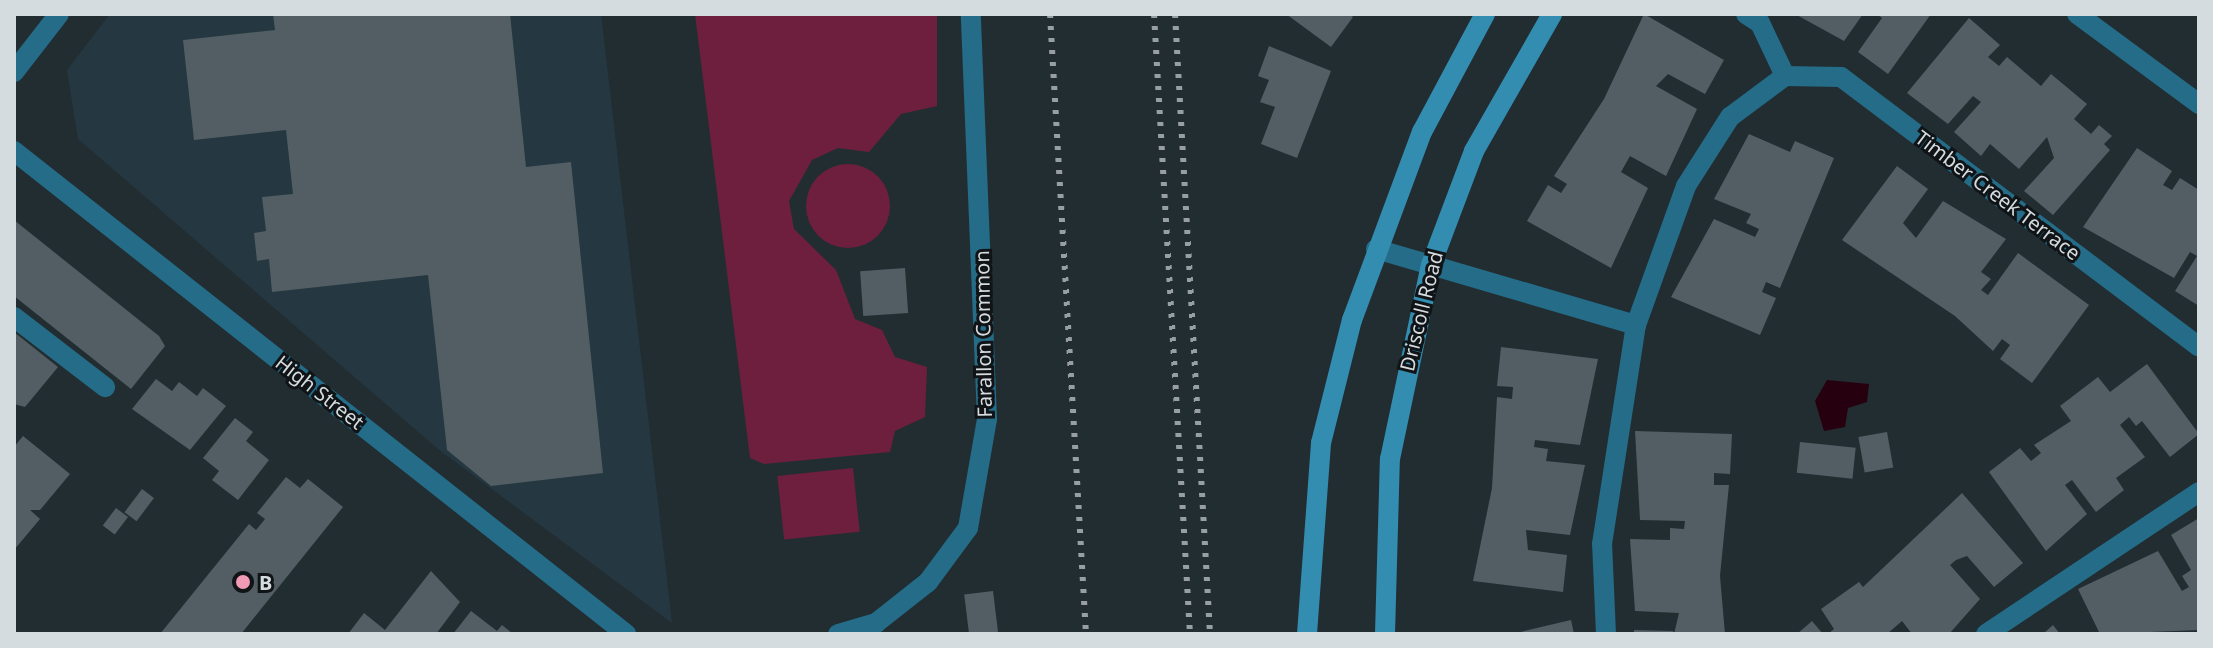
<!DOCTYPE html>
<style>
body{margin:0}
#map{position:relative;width:2213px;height:648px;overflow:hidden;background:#222d32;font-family:"Noto Sans",sans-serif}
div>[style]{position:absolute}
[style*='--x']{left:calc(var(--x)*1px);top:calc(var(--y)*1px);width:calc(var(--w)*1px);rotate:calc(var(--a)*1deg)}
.built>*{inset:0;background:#253740}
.green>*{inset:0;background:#6e1f3e;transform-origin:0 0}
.round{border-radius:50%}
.water>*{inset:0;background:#26000e}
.building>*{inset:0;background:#525e63;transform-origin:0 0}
.street>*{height:20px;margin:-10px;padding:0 10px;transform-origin:10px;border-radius:10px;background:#246c88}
.secondary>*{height:20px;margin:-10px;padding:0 10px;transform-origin:10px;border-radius:10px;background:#338db1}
.rail>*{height:6px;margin-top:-3px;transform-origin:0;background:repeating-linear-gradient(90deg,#979fa3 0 4px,transparent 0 12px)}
.dots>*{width:22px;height:22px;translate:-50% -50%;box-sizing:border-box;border:4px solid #101417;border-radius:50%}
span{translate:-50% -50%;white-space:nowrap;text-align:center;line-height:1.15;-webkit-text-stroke:6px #101417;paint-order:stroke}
.street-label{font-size:20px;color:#d5dcdf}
.poi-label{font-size:20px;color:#d5dcdf;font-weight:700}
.left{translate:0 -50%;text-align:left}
.frame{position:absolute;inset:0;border:16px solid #d5dcdf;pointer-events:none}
</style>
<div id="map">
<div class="built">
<i style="clip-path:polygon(110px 14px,601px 14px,672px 623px,438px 449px,78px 139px,67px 70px)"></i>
</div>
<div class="green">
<i style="clip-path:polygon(695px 14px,937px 14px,937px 106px,901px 114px,869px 152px,838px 148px,812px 160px,789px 201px,794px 229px,836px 270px,855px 319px,882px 330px,895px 357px,927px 367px,925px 417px,895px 431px,890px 452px,764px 464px,750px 458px)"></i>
<i class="round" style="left:806px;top:164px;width:84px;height:84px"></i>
<i style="left:853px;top:468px;width:64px;height:76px;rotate:84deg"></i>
</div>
<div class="water">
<i style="clip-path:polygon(1827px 380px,1869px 384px,1867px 402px,1848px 408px,1845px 427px,1824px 431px,1815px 401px)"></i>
</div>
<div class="building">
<i style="clip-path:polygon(273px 14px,510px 14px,526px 167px,571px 162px,603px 473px,491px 486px,447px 450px,428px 275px,272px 292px,269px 259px,257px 261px,254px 233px,266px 231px,262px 197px,293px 194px,286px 130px,194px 140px,183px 40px,275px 30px)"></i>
<i style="clip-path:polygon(1286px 14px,1349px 14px,1353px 17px,1331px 47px)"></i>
<i style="clip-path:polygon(1644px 14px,1724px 60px,1705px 94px,1668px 74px,1656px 86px,1697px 109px,1666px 176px,1630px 156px,1621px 172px,1648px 188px,1611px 268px,1527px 221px,1548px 185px,1561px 193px,1567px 184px,1554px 176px,1604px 99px)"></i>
<i style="clip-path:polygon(1795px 14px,1863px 14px,1844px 41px)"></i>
<i style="clip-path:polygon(1877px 14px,1931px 14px,1888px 74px,1858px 52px,1882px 18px)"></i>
<i style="clip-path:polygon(1969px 18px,2000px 45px,1988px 57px,1999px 66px,2007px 57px,2041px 86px,2051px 74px,2087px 104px,2074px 119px,2091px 134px,2099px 125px,2112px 136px,2104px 144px,2110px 150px,2053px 215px,2024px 191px,2054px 158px,2047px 137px,2019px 169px,1990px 144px,1981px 156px,1954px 132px,1981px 102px,1973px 96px,1948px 124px,1907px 93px)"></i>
<i style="clip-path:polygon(1269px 46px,1331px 71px,1297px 158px,1261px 144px,1275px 107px,1260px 102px,1269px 80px,1258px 76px)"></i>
<i style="clip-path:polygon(1749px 134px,1790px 152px,1795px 141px,1834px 158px,1780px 288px,1766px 282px,1762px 292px,1776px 298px,1760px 335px,1671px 297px,1714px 219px,1755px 237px,1759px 229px,1746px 223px,1751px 214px,1714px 199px)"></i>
<i style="clip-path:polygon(2137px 148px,2172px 171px,2163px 185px,2172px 190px,2180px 178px,2199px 190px,2199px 306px,2175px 291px,2197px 256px,2190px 252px,2174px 278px,2083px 227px)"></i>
<i style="clip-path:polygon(1897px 166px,1928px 189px,1903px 223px,1916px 238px,1943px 201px,2006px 239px,1981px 272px,1991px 279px,1981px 290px,1988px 295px,2018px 253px,2089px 305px,2032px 383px,2000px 359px,2010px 345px,2002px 339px,1993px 351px,1955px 316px,1842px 240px)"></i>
<i style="clip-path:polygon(14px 220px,159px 336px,165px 346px,131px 389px,14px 296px)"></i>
<i style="left:905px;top:268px;width:45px;height:45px;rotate:86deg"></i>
<i style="clip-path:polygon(14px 332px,58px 367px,25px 407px,14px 404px)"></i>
<i style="clip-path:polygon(1501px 347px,1598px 359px,1580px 445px,1535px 440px,1534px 447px,1548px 449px,1546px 461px,1585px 465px,1570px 535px,1526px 530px,1528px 550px,1567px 555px,1563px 592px,1473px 581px,1492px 488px,1497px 397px,1512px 399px,1513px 387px,1497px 386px)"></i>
<i style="clip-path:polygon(2147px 364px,2199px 434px,2170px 457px,2142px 421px,2136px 426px,2129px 417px,2120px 425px,2145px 457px,2116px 478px,2124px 490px,2096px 512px,2072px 480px,2065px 485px,2087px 514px,2046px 551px,1989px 472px,2020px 448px,2031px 461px,2041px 453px,2034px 445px,2071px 421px,2060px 406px,2098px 377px,2110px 392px)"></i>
<i style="clip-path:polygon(156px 379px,172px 391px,179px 382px,197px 396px,203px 388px,226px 406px,190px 450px,132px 409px)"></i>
<i style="clip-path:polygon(235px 418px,253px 432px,246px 441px,269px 460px,238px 500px,212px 480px,219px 471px,203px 458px)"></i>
<i style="clip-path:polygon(1635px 431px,1732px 434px,1730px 474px,1714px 473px,1714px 485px,1729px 485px,1720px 576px,1725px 634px,1674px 634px,1679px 613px,1635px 611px,1630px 539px,1670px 540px,1670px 528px,1684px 529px,1685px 521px,1640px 520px)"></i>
<i style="left:1887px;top:432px;width:36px;height:29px;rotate:80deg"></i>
<i style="clip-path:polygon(23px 436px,70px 474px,40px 510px,30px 510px,40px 519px,14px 550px,14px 447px)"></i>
<i style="left:1800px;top:442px;width:56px;height:31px;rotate:6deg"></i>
<i style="clip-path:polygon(286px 477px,300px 488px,308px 479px,343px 507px,241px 634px,160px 634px,249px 524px,256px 530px,265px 519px,257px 513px)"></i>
<i style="left:142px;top:489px;width:15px;height:29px;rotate:37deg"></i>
<i style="clip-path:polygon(1962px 493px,2023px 563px,1994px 587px,1967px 556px,1956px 560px,1950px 565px,1980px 599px,1949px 634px,1912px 634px,1902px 621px,1887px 634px,1828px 634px,1834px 629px,1821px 609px,1859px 582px,1863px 587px)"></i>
<i style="left:116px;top:508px;width:15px;height:22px;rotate:37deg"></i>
<i style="clip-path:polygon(2199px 518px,2199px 630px,2100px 634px,2078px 589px,2158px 551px,2182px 591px,2189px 587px,2182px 576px,2191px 570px,2171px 535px)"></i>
<i style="clip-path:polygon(431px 571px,460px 602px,436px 634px,348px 634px,364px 613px,385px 630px)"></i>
<i style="left:993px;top:591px;width:43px;height:29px;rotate:83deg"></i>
<i style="clip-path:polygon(471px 611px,497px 631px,502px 625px,513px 634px,453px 634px)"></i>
<i style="clip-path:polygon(1571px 620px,1574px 634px,1516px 634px,1516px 633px)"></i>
<i style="clip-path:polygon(1812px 621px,1823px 634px,1797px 634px)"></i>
<i style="clip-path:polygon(2053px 625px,2060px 634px,2043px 634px)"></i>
<i style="clip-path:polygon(1634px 630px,1673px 631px,1673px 634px,1634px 634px)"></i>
</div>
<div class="street">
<i style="--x:1746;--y:14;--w:17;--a:33"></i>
<i style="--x:1760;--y:23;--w:59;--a:64.7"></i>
<i style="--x:2077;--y:14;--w:152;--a:36.4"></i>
<i style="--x:14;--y:72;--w:73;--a:-52.2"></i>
<i style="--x:14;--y:151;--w:780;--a:38.28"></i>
<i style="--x:1376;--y:249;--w:271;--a:16.3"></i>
<i style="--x:14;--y:317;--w:115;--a:37.6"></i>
<i style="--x:838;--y:634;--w:40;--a:-16"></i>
<i style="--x:876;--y:623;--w:66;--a:-38.3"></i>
<i style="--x:928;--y:582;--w:67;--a:-53.5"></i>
<i style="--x:968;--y:528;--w:111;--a:-80.1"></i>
<i style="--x:987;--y:419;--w:405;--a:-92.3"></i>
<i style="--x:1606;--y:634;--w:90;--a:-92.5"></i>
<i style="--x:1602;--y:544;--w:222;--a:-81.2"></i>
<i style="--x:1636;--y:325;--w:148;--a:-70.2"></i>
<i style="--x:1686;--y:186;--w:82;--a:-57.5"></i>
<i style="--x:1730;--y:117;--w:69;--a:-36.7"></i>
<i style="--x:1785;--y:76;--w:56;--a:1"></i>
<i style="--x:1841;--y:77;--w:448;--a:37"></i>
<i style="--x:1986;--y:634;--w:256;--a:-33.7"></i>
</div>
<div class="secondary">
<i style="--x:1307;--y:634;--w:192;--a:-85.8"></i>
<i style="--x:1321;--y:443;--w:127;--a:-75.9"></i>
<i style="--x:1352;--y:320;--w:201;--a:-69.6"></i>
<i style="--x:1422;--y:132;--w:134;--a:-61.9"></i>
<i style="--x:1385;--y:634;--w:175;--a:-88.4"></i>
<i style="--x:1390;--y:459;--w:198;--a:-78.1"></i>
<i style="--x:1431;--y:265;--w:122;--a:-69.3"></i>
<i style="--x:1474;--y:151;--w:158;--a:-60.3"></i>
</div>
<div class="rail">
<i style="--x:1050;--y:14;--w:621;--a:86.68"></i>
<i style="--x:1154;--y:14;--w:621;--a:86.68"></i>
<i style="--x:1175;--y:14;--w:621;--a:86.77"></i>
</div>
<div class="dots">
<i style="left:243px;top:582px;background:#f09ab5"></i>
</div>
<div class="street-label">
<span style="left:1998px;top:195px;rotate:37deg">Timber Creek Terrace</span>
<span style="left:1421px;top:311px;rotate:-76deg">Driscoll Road</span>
<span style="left:983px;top:334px;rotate:-91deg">Farallon Common</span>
<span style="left:320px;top:392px;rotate:38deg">High Street</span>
</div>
<div class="poi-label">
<span class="left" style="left:259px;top:582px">B</span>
</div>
<div class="frame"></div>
</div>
